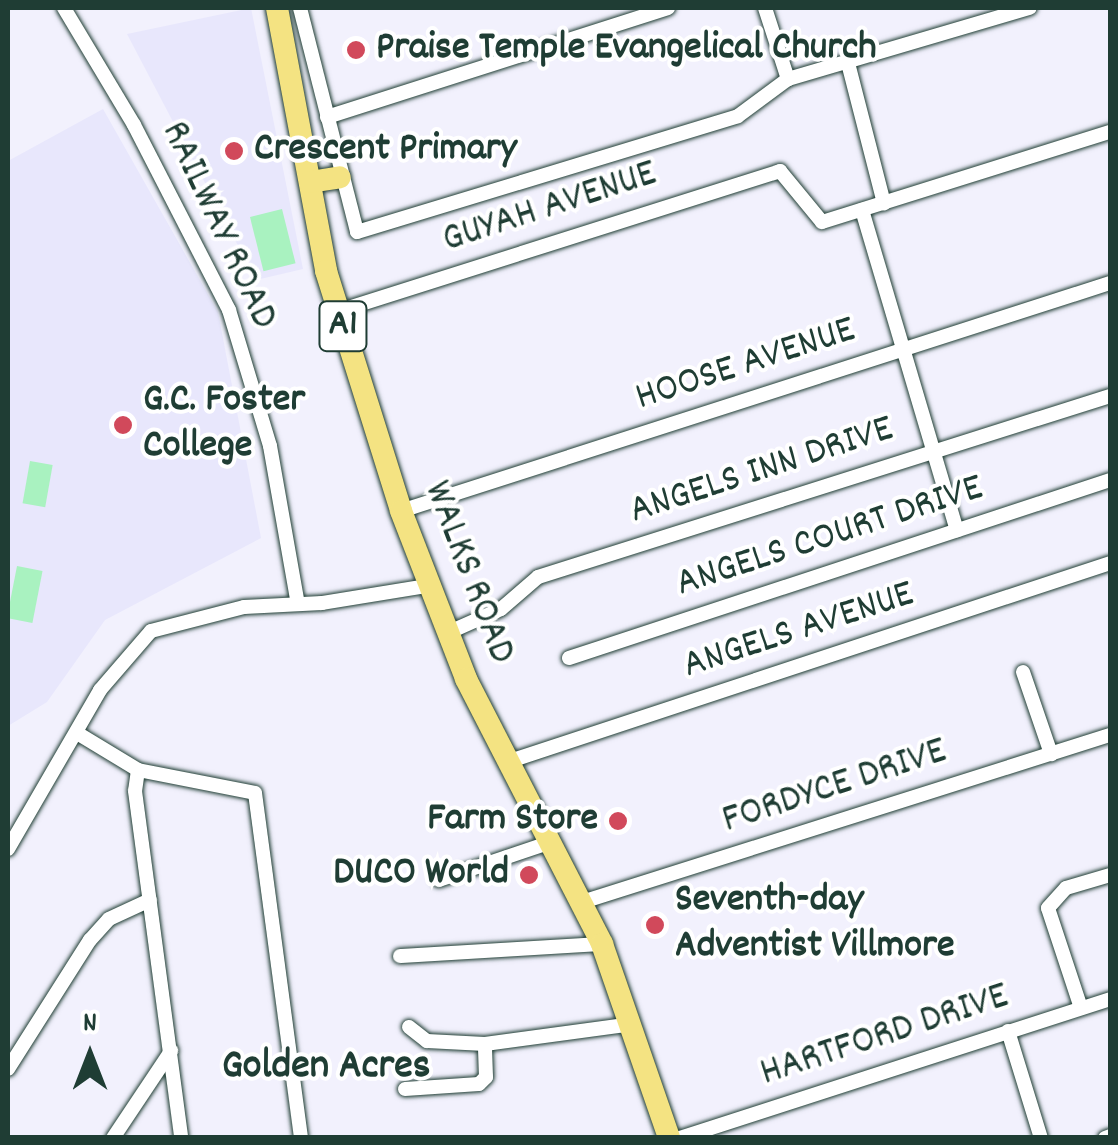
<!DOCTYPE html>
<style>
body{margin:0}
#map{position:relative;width:1118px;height:1145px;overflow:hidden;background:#f2f1fd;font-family:Dekko,sans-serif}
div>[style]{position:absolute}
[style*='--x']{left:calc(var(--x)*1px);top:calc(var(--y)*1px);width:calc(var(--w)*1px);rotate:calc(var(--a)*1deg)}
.built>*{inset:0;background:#e8e7fc}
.green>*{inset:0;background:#a9f2c0;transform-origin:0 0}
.roads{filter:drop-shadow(0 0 2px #1f3d34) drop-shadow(0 0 2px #1f3d34)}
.street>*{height:14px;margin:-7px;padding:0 7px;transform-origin:7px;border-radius:7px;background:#fff}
.primary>*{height:22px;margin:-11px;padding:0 11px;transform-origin:11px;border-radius:11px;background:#f4e382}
.dots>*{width:28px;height:28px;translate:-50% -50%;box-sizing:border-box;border:5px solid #fff;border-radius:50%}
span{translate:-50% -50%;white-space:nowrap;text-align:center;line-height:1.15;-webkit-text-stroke:8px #fff;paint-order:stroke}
.shield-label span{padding:2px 8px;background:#fff;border:2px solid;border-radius:8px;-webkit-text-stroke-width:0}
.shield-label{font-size:38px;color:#1f3d34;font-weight:700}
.poi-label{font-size:40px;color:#1f3d34;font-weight:700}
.left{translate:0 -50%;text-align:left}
.right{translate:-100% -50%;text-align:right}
.street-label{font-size:40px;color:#1f3d34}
.neighbourhood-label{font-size:42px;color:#1f3d34;font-weight:700}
.frame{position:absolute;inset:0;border:10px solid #1f3d34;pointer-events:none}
.north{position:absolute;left:40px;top:1005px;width:100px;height:100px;-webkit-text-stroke:8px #fff;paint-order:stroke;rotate:0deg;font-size:28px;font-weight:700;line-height:40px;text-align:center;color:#1f3d34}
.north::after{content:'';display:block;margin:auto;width:35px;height:45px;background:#1f3d34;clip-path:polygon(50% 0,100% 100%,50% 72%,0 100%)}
</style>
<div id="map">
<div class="built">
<i style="clip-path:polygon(251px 8px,303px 269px,256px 280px,127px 34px)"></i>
<i style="clip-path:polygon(103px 109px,218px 312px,261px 538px,105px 620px,47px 702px,8px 726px,8px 161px)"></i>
</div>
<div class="green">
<i style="left:282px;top:209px;width:56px;height:33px;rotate:76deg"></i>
<i style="left:30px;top:461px;width:23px;height:43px;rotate:10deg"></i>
<i style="left:17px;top:566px;width:26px;height:53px;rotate:11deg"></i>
</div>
<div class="roads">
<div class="street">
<i style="--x:64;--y:8;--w:136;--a:59.1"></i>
<i style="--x:134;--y:125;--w:208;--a:62.8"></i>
<i style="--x:229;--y:310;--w:142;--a:73.2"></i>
<i style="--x:270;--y:446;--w:160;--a:80"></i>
<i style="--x:300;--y:8;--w:231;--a:75.7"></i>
<i style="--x:357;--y:232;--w:398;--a:-16.9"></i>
<i style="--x:738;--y:116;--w:62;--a:-36.5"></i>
<i style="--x:788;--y:79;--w:252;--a:-16.4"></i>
<i style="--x:765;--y:8;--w:75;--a:72.1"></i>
<i style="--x:848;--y:63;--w:145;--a:75.6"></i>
<i style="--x:327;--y:117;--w:358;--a:-17.7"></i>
<i style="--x:862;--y:210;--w:334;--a:73.5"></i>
<i style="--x:339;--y:311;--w:463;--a:-17.6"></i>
<i style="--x:780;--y:171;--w:66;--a:50.5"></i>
<i style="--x:822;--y:222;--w:302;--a:-17.4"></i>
<i style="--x:401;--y:511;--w:745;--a:-17.83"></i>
<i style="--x:445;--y:634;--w:61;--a:-24.1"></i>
<i style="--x:501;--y:609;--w:49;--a:-40.9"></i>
<i style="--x:538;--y:577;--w:600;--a:-17.56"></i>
<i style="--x:569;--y:658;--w:570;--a:-18.21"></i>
<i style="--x:1023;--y:672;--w:87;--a:71.1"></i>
<i style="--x:77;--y:733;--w:71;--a:31.2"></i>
<i style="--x:138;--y:770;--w:119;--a:11.1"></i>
<i style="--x:255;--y:793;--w:348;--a:82.4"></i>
<i style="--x:507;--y:762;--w:635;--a:-18.26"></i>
<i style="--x:138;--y:770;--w:21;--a:98"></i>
<i style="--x:135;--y:791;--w:350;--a:82.4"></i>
<i style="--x:8;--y:849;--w:184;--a:-59.9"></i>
<i style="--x:100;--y:690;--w:78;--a:-49.2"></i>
<i style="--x:151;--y:631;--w:96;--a:-14.5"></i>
<i style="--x:244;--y:607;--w:78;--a:-2.9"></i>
<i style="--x:322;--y:603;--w:106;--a:-9.2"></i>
<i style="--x:439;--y:880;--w:115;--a:-18.7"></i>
<i style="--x:579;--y:903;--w:557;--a:-17.56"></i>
<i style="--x:400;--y:956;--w:202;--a:-3.4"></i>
<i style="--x:1081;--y:1008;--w:105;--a:-108.3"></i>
<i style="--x:1048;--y:908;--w:27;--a:-48"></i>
<i style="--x:1066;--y:888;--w:46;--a:-16.5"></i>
<i style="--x:409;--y:1027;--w:23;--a:38"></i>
<i style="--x:427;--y:1041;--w:58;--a:3"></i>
<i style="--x:485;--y:1044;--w:149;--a:-7.7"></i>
<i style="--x:1008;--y:1031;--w:112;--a:72.9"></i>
<i style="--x:8;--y:1069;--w:153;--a:-57.6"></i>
<i style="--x:90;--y:940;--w:28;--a:-48"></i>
<i style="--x:109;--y:919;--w:45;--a:-24.9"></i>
<i style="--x:405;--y:1089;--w:74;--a:-3.9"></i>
<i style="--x:479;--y:1084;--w:10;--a:-45"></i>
<i style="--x:486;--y:1077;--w:33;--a:-92"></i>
<i style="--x:113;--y:1138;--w:105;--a:-56.3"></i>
<i style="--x:680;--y:1138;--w:452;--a:-17.9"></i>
<i style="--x:1105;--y:1138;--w:5;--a:-22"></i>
</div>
<div class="primary">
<i style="--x:277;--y:8;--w:268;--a:79.4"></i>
<i style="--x:326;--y:271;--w:251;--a:72.6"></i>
<i style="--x:401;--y:511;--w:180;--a:68.8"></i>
<i style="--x:466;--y:679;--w:298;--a:62.8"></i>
<i style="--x:602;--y:944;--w:205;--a:70.9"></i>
<i style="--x:310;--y:182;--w:30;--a:-9"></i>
</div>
</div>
<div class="dots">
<i style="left:356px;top:50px;background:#d1495b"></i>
<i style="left:234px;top:151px;background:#d1495b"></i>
<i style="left:123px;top:425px;background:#d1495b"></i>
<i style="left:618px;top:821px;background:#d1495b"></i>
<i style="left:529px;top:875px;background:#d1495b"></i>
<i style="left:655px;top:925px;background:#d1495b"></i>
</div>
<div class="shield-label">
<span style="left:343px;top:326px">A1</span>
</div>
<div class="poi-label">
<span class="left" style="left:376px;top:50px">Praise Temple Evangelical Church</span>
<span class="left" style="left:254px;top:151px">Crescent Primary</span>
<span class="left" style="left:143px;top:425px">G.C. Foster<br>College</span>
<span class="right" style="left:598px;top:821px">Farm Store</span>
<span class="right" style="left:509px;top:875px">DUCO World</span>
<span class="left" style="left:675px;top:925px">Seventh-day<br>Adventist Villmore</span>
</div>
<div class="street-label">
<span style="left:550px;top:209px;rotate:-18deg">GUYAH AVENUE</span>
<span style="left:217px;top:226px;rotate:65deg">RAILWAY ROAD</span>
<span style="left:746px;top:366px;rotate:-18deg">HOOSE AVENUE</span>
<span style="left:762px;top:472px;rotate:-18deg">ANGELS INN DRIVE</span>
<span style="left:830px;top:538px;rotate:-18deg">ANGELS COURT DRIVE</span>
<span style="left:467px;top:573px;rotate:69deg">WALKS ROAD</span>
<span style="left:799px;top:632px;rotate:-18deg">ANGELS AVENUE</span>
<span style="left:835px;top:788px;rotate:-18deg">FORDYCE DRIVE</span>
<span style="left:885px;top:1037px;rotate:-18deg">HARTFORD DRIVE</span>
</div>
<div class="neighbourhood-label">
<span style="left:326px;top:1068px">Golden Acres</span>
</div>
<div class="frame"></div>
<div class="north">N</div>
</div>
